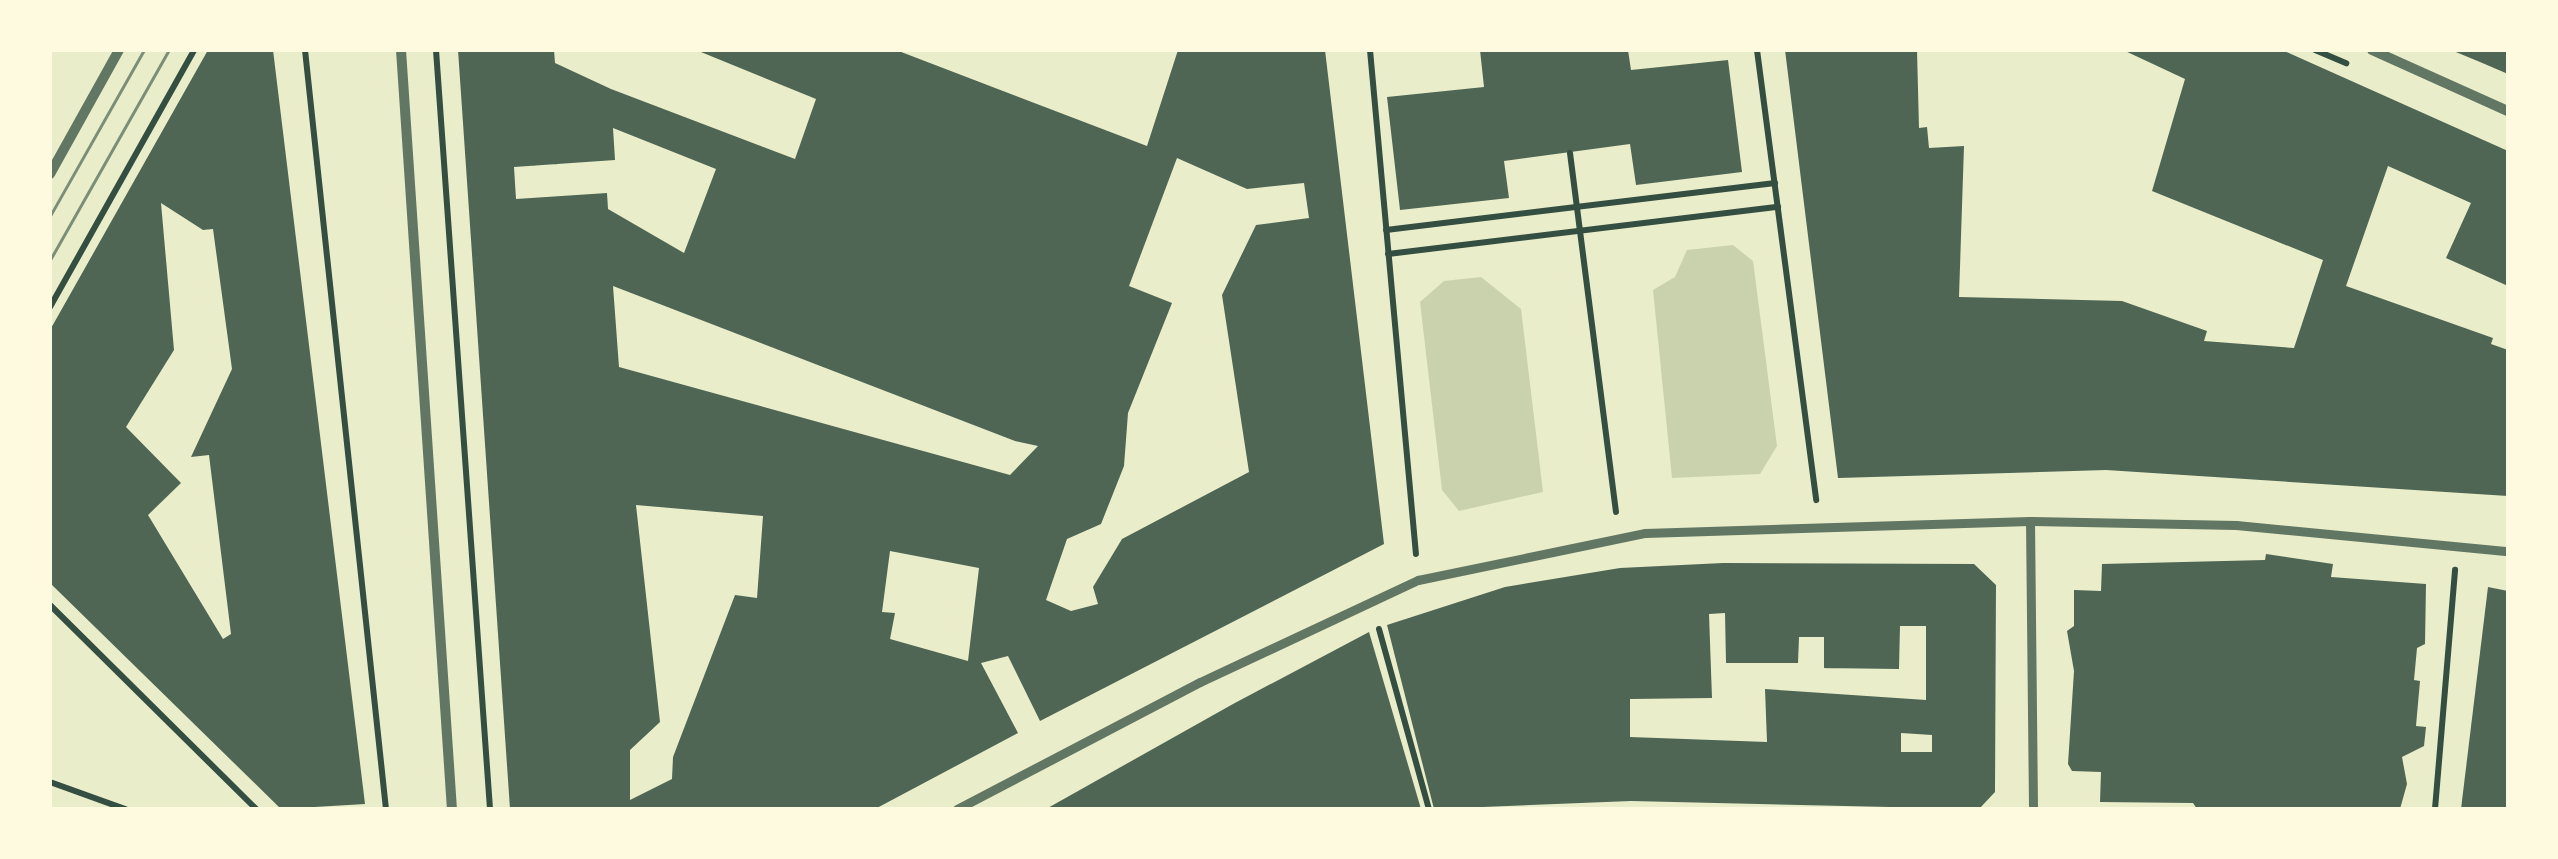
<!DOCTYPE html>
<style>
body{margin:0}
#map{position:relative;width:2558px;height:859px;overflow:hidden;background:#e9edc9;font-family:"Open Sans",sans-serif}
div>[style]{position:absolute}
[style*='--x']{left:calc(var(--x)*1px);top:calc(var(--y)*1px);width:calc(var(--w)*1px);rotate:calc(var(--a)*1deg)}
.green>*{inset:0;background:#cad2ad}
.building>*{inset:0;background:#4f6655}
.path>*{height:6px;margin:-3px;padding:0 3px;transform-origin:3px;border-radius:3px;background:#344e41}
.pedestrian>*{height:9px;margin:-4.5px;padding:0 4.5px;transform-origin:4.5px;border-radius:4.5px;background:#617663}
.minor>*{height:10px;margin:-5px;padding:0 5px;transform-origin:5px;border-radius:5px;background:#617663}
.tram>*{height:2.5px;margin:-1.25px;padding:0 1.25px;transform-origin:1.25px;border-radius:1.25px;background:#7c8e77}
span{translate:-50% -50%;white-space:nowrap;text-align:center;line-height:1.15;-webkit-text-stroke:8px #fefae0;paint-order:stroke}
.frame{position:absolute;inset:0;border:52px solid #fefae0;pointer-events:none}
</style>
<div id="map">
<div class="green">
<i style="clip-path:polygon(1733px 245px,1753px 261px,1777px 446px,1760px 474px,1672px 478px,1653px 290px,1675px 277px,1687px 250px)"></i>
<i style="clip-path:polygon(1481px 277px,1521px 309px,1543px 492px,1459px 511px,1442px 490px,1420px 302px,1444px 281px)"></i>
</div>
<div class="building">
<i style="clip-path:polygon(evenodd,208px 50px,273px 50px,365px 804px,281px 809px,50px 583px,50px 330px,208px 50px,161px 203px,203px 230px,213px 229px,232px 369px,191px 457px,209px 455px,231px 634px,223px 639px,148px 515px,181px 483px,126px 427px,174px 350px,161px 203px)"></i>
<i style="clip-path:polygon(evenodd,458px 50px,554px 50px,555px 63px,611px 89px,795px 159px,816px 99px,696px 50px,896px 50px,1147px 146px,1178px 50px,1325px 50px,1384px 544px,1040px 721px,1008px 656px,981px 663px,1018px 733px,875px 809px,510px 809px,458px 50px,613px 128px,716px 169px,684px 253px,608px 209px,607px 193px,516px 199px,514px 167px,615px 160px,613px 128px,458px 50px,1177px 158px,1247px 189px,1304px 183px,1309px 218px,1256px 225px,1222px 295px,1249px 472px,1122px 539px,1093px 587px,1098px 604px,1071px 611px,1046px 600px,1067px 539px,1101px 524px,1124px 466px,1128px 413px,1172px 303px,1129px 286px,1177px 158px,458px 50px,613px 286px,1015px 441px,1038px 446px,1010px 475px,619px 367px,613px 286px,458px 50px,636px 505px,763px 516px,757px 598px,735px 595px,673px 757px,672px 779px,630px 800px,630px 750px,660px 722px,636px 505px,458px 50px,890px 551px,979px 568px,968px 661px,890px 639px,895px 613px,882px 612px,890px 551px)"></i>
<i style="clip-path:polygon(1480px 50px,1628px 50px,1631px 70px,1728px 60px,1742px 172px,1636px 185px,1630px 144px,1504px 161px,1509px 198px,1400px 210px,1387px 97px,1484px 87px)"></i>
<i style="clip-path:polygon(1785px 50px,1917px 50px,1919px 128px,1927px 127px,1929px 148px,1964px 146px,1959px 297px,2122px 301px,2207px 331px,2204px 341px,2294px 348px,2323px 260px,2152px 191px,2185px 79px,2123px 50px,2282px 50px,2508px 151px,2508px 286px,2446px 258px,2471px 203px,2388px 166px,2346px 286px,2493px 338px,2491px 344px,2508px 350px,2508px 496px,2106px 470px,1838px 478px)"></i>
<i style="clip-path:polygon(2451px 50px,2508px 50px,2508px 74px,2480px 62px)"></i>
<i style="clip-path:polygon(2266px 554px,2333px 564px,2331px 577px,2426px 584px,2425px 644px,2417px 648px,2414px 680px,2420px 681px,2416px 726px,2426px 727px,2424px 746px,2402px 757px,2407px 784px,2400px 809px,2197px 809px,2193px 803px,2100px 802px,2101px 772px,2072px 771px,2068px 764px,2074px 671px,2067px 631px,2074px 626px,2074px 590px,2101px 591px,2102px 564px,2265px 560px)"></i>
<i style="clip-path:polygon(evenodd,1723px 563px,1974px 564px,1996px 585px,1995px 792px,1979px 809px,1631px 801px,1434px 809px,1387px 625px,1505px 587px,1620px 568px,1723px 563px,1725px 613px,1726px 663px,1798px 663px,1799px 637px,1824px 637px,1824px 668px,1899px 669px,1900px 626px,1926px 626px,1926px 700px,1765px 689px,1767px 742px,1630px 737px,1630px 699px,1712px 698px,1709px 614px,1725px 613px,1723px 563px,1901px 733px,1932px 735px,1932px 752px,1901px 752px,1901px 733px)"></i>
<i style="clip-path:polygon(2488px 587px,2508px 591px,2508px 809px,2461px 809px)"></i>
<i style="clip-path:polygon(1369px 632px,1421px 809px,1046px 809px,1233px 704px)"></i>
</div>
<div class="path">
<i style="--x:305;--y:50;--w:763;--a:83.91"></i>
<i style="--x:436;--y:50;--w:761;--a:85.93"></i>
<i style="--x:1370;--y:50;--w:506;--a:84.79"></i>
<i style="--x:1757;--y:50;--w:454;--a:82.5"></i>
<i style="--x:2315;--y:50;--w:34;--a:23"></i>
<i style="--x:1570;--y:153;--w:362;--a:82.7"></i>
<i style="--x:1386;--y:230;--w:392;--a:-6.9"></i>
<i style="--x:1388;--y:254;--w:393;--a:-6.9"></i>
<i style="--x:50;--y:307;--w:295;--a:-60.7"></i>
<i style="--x:50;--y:605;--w:290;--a:44.7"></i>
<i style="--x:1379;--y:629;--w:187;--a:74.5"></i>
<i style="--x:50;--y:782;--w:80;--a:19.8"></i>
<i style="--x:2435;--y:809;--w:240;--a:-85.2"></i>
</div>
<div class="pedestrian">
<i style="--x:2030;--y:521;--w:288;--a:89.4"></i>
<i style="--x:957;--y:809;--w:274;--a:-27.6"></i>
<i style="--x:1200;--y:682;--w:241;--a:-25.1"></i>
<i style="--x:1418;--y:580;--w:232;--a:-11.7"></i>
<i style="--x:1645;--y:533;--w:385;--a:-1.8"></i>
<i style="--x:2030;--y:521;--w:206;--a:1.1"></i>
<i style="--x:2236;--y:525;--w:273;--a:5.5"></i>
</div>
<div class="minor">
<i style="--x:401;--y:50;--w:761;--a:86.16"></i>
<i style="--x:2372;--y:50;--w:149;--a:24.2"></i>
<i style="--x:50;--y:174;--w:142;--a:-60.9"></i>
</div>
<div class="tram">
<i style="--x:50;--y:216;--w:191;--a:-60.5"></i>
<i style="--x:50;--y:260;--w:241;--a:-60.5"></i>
</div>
<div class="frame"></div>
</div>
